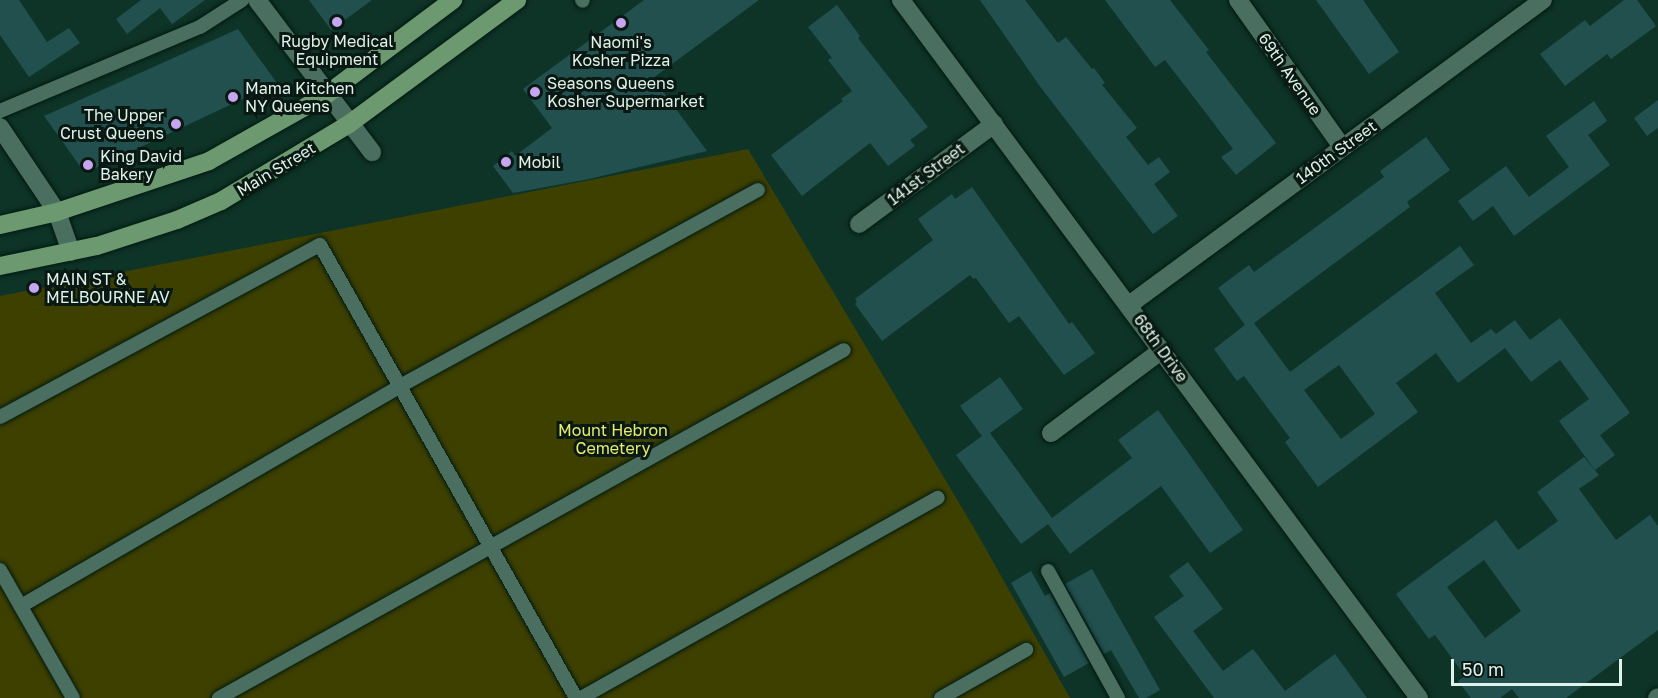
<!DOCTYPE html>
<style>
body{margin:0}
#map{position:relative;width:1658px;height:698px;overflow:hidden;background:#0e3427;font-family:"Golos Text",sans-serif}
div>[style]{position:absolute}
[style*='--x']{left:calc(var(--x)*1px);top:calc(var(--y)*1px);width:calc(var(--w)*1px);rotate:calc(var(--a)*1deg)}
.green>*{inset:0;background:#3e4000}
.building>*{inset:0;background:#22504f}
.roads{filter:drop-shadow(0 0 2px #001a11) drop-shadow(0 0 2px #001a11)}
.lane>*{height:14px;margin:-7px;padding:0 7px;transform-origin:7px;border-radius:7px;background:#4a6f60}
.street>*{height:18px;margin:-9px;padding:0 9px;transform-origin:9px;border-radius:9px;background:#4a6f60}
.primary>*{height:18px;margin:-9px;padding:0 9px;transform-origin:9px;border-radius:9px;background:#6d9970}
.dots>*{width:16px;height:16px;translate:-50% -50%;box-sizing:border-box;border:3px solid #091812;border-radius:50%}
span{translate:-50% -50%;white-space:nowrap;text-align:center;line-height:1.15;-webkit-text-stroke:6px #091812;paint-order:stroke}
.poi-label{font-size:16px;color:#dff3ea}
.left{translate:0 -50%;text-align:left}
.right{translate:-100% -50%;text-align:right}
.street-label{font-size:16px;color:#dff3ea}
.park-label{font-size:16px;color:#e6ee6b}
.scale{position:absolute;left:1451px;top:659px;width:171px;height:27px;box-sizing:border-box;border:3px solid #dff3ea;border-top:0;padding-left:8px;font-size:18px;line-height:21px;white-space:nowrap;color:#dff3ea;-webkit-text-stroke:4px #091812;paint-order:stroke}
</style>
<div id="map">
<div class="green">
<i style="clip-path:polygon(748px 149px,974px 528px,1070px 698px,0 698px,0 296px)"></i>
</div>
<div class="building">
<i style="clip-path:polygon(0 0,19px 0,47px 42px,69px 28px,80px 43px,29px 77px,0 35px)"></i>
<i style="clip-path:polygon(141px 0,205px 0,172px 24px,160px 8px,127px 34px,116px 19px)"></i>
<i style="clip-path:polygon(309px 0,372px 0,331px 30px)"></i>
<i style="clip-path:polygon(644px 0,759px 0,653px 78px,707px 151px,589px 179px,513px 193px,493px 166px,512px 151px,515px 156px,552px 128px,523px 89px)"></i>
<i style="clip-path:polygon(980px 0,1025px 0,1058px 43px,1066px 37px,1092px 69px,1094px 68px,1105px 83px,1102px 85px,1137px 128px,1126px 137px,1148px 165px,1159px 157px,1170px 172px,1154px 184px,1178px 216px,1153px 234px,1039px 85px)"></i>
<i style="clip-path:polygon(1105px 0,1170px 0,1209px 50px,1206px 52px,1276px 143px,1236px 175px,1221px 157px,1233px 149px,1212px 121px,1165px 60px,1155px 67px)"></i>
<i style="clip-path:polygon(1316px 0,1363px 0,1399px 52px,1369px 74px)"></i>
<i style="clip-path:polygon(1624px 0,1637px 0,1656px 26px,1611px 59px,1607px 54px,1565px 86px,1540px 54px,1585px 20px,1590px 26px)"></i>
<i style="clip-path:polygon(837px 5px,860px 36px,858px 38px,928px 127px,910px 140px,915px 146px,888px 166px,870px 143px,802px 196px,771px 155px,843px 101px,841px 99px,852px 91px,828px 60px,832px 58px,808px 27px)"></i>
<i style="clip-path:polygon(238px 29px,277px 83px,85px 173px,44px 116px)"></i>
<i style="clip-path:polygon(1658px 100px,1658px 128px,1647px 136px,1634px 118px)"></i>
<i style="clip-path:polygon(1594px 101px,1607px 121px,1588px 135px,1610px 165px,1514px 236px,1493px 206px,1473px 221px,1458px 201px,1506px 166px,1529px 197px,1569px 167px,1546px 136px)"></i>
<i style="clip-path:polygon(evenodd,1426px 137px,1450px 170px,1407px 202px,1410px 207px,1254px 323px,1290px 372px,1460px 246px,1474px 265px,1435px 293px,1471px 343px,1491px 329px,1496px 334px,1515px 320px,1530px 340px,1560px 318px,1630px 413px,1600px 435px,1615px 455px,1595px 470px,1559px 421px,1589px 399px,1560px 360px,1531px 382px,1505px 348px,1458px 383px,1436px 353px,1396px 383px,1418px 412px,1318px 487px,1285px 442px,1290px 438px,1244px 376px,1237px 381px,1214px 349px,1245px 325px,1218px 288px,1249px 265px,1254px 272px,1297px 241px,1384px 177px,1380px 171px,1426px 137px,1339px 365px,1375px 414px,1341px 439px,1304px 390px,1339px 365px)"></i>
<i style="clip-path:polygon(972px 187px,1069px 324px,1072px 322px,1095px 353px,1064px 375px,1019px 316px,1009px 323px,976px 278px,973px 279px,970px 275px,882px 341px,855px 304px,857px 302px,855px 299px,933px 240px,918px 219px,952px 194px,955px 199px)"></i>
<i style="clip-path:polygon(1000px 377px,1023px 409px,990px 433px,1052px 518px,1132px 458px,1118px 440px,1158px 410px,1243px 530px,1210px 553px,1161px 486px,1070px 554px,1048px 524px,1021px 544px,956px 455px,982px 436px,960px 406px)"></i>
<i style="clip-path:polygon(evenodd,1584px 457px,1599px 475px,1579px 489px,1616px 540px,1650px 515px,1658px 526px,1658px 630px,1566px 698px,1519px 698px,1512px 689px,1500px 698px,1471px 698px,1458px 681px,1465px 676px,1435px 635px,1429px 639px,1396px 594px,1496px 520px,1518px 550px,1558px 521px,1537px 492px,1584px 457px,1484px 560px,1521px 611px,1485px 638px,1447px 587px,1484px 560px)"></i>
<i style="clip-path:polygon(1188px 562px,1223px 609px,1193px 631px,1223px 671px,1253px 649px,1285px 691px,1335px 654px,1367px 698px,1214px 698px,1154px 617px,1184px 596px,1169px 576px)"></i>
<i style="clip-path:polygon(1092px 569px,1160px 690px,1146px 698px,1139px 698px,1111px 650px,1104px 654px,1065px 584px)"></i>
<i style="clip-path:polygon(1031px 571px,1045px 596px,1050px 593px,1089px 663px,1064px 677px,1011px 583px)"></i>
</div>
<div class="roads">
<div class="lane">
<i style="--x:582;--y:0;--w:1;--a:45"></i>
<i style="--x:0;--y:111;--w:217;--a:-22.8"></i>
<i style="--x:200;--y:27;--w:50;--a:-32.7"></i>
<i style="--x:0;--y:417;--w:363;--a:-28.3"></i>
<i style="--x:320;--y:245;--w:520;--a:60.53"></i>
<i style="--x:0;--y:570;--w:147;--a:60.3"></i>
<i style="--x:1048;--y:571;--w:145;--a:61.1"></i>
<i style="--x:21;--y:606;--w:438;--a:-30.1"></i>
<i style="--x:400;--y:386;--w:408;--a:-28.7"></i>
<i style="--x:219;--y:698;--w:715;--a:-29.11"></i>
<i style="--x:581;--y:698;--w:409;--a:-29.3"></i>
<i style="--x:941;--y:698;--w:98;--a:-29.5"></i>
</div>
<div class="street">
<i style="--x:257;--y:0;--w:191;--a:52.9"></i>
<i style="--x:901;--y:0;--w:869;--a:53.42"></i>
<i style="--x:1238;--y:0;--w:180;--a:54.7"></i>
<i style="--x:0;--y:127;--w:102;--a:56.2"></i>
<i style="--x:57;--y:212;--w:42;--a:70.7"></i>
<i style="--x:859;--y:224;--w:168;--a:-36.5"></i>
<i style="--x:1129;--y:305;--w:514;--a:-36.38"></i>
<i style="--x:1051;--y:433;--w:139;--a:-36.8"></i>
<i style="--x:1657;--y:698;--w:1;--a:-45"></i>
</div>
<div class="primary">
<i style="--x:0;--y:225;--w:58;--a:-12.8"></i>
<i style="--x:57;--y:212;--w:160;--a:-18.5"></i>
<i style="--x:209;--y:161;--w:134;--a:-29.4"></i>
<i style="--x:326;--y:95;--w:159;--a:-36.8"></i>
<i style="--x:0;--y:266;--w:99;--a:-11.7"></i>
<i style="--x:97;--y:246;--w:84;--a:-18"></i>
<i style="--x:177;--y:220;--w:48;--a:-23.4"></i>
<i style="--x:221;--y:201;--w:149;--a:-31"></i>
<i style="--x:349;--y:124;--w:209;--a:-36.4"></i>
</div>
</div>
<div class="dots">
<i style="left:337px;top:22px;background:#c6a6f0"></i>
<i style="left:621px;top:23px;background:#c6a6f0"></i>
<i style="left:535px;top:92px;background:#c6a6f0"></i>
<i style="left:233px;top:97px;background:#c6a6f0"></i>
<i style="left:176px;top:124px;background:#c6a6f0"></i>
<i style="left:506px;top:162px;background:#c6a6f0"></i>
<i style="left:88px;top:165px;background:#c6a6f0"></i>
<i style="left:34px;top:288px;background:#c6a6f0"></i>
</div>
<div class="poi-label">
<span style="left:337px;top:50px">Rugby Medical<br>Equipment</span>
<span style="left:621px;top:51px">Naomi's<br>Kosher Pizza</span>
<span class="left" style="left:547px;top:92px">Seasons Queens<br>Kosher Supermarket</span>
<span class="left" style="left:245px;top:97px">Mama Kitchen<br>NY Queens</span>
<span class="right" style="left:164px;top:124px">The Upper<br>Crust Queens</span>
<span class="left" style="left:100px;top:165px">King David<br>Bakery</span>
<span class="left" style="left:518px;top:162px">Mobil</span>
<span class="left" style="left:46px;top:288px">MAIN ST &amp;<br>MELBOURNE AV</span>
</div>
<div class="street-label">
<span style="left:1290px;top:74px;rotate:55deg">69th Avenue</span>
<span style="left:1336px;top:152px;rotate:-36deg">140th Street</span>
<span style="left:276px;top:169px;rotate:-31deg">Main Street</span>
<span style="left:926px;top:174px;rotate:-37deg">141st Street</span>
<span style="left:1161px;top:348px;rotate:54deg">68th Drive</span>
</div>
<div class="park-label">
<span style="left:613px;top:439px">Mount Hebron<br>Cemetery</span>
</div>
<div class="scale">50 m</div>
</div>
